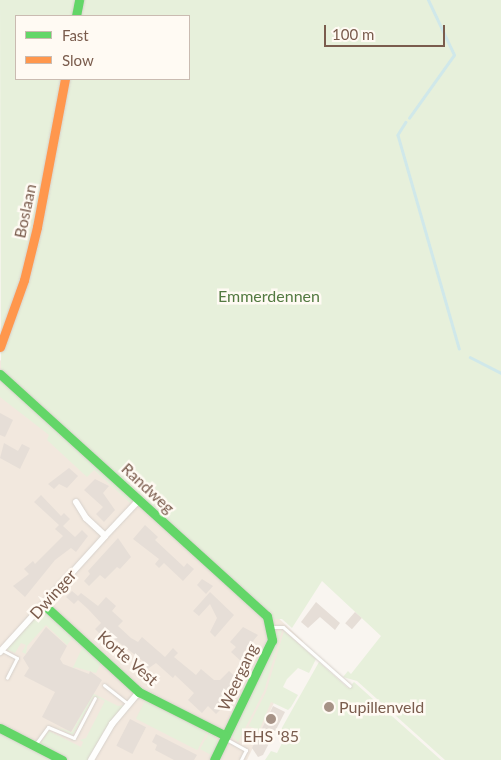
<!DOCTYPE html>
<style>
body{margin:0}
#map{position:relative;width:501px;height:760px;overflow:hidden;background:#f9f5f0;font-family:Lato,sans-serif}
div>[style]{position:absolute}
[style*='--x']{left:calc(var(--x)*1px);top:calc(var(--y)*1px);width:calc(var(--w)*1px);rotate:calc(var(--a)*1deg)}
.residential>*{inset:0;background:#f2e8de}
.green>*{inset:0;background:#e7f0db;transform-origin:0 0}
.stream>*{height:2.5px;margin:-1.25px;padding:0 1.25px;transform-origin:1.25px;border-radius:1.25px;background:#d0e8ea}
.building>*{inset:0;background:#e6ded7;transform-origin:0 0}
.roads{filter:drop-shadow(0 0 1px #d7d1cb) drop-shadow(0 0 1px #d7d1cb)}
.lane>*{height:3px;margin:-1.5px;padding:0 1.5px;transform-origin:1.5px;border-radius:1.5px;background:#fefefd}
.street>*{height:6px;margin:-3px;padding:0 3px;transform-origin:3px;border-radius:3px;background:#fefefd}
.fast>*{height:9px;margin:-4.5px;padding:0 4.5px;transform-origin:4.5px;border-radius:4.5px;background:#63d668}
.slow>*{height:9px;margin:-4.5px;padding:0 4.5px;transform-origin:4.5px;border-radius:4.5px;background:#ff974d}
.dots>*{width:14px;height:14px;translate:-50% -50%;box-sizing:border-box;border:2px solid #fffaf3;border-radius:50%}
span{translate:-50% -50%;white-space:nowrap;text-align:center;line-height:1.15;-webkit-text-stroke:5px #fffaf3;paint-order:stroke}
.street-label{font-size:16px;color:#7a5c4d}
.park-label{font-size:16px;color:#537a41}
.poi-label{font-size:16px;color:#7a5c4d}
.left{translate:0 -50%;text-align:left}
.legend{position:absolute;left:15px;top:15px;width:175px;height:65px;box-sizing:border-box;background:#fffaf3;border:1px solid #cabbb1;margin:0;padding:6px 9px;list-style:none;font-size:15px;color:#7a5c4d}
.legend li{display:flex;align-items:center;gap:10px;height:25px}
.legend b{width:25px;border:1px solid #cabbb1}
.scale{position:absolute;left:324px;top:25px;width:121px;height:22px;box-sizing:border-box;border:2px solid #7a5c4d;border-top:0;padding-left:6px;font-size:15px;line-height:18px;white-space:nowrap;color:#7a5c4d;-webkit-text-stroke:4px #fffaf3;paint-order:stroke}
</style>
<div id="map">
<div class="residential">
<i style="clip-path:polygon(0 360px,303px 641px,247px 760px,0 760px)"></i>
</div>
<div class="green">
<i style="clip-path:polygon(evenodd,0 0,501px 0,501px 760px,445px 760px,357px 681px,343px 677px,348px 671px,351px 674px,381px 636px,322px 581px,292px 628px,282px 619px,273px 619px,1px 370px,0 0,16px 16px,189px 16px,189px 79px,16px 79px,16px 16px)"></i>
<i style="clip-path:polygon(0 378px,134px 498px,130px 503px,94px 470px,87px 477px,47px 440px,49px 435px,0 397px)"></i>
<i style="clip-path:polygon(47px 612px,102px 661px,96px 673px,75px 667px,68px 681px,118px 706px,125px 705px,104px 731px,88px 760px,68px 760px,39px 745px,49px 731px,81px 747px,83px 742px,80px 740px,86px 738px,105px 701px,94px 696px,73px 735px,56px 727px,72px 732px,88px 700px,65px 685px,82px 648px,72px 639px,67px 645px,46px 625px,27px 646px,26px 654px,22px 652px,26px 645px,21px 643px,15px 653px,6px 649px,38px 614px)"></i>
<i style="clip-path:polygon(282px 630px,264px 691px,238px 742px,231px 735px,277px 632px)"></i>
<i style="clip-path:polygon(284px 631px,316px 659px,309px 673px,298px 668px,287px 679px,283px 687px,298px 695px,291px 707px,288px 710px,271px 702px,259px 731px,249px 726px,240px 743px,266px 692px)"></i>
<i style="clip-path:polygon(319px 662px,348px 688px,354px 682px,441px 760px,265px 760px,271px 751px,277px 753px,283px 741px,279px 733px)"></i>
<i style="left:145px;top:701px;width:69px;height:20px;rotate:27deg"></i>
<i style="clip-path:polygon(0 731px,55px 760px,0 760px)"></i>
<i style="clip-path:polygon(210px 731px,218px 742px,213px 756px,200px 749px)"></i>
</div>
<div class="stream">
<i style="--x:409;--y:118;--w:77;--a:-54.5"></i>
<i style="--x:454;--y:55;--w:61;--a:-115.3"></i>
<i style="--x:406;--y:122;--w:15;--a:122"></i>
<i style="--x:398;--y:135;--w:222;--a:74"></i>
<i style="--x:470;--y:357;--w:35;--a:27"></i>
</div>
<div class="building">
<i style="clip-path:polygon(0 413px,13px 420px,5px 437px,0 435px)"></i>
<i style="clip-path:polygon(4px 443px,18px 451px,22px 444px,30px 448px,20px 469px,0 458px)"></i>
<i style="clip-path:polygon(69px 468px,78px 476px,67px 488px,59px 484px,54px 489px,48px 484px)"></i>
<i style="clip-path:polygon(95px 479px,109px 486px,103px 493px,115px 510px,104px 522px,96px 514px,103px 507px,84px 490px)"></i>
<i style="clip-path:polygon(41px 495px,61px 516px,64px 513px,70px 519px,63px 526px,75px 537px,82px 530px,88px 536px,76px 552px,71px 548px,55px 560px,25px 597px,13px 586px,29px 574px,24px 569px,33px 561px,35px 564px,63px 536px,55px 529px,59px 525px,34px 502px)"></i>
<i style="clip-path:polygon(145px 525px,158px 537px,155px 540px,184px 567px,187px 563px,194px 569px,183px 581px,164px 563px,159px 568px,155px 564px,159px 559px,133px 539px)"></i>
<i style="clip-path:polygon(118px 538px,131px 557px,120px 569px,117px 567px,105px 579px,100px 575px,89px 586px,84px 581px,90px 574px,88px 571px)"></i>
<i style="clip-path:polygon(202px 579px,213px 586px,206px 594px,197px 585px)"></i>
<i style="clip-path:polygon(72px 591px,78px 596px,81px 593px,98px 606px,106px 597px,116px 606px,112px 611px,123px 621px,118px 626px,131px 638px,138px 642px,142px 637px,165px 657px,173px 648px,178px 653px,174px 657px,196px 675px,201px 669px,214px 680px,220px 680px,229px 671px,238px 679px,221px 697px,227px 703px,216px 714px,208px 706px,202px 713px,188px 700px,194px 693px,175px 675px,173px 678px,156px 663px,142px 673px,136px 667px,143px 661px,104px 631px,101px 635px,95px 629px,101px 623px,88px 609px,78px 600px,74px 604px,66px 597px)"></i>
<i style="clip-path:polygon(210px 592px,234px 615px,215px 637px,210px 632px,217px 618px,210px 604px,199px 616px,193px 611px)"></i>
<i style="clip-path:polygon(316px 602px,340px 623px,335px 630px,320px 617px,308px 628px,301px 622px)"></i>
<i style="left:355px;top:612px;width:9px;height:15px;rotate:41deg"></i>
<i style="clip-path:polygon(46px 627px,67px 646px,60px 659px,63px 664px,89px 674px,90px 671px,102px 680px,71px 732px,42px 717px,55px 692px,24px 676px,29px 668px,23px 658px)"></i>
<i style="clip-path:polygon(243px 627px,258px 635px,243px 653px,248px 658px,243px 663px,231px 652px,236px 647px,230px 642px)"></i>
<i style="clip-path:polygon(273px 706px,285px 712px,263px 755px,258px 757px,252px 748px)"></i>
<i style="left:130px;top:719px;width:18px;height:30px;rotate:27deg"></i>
<i style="clip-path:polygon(156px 734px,197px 755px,194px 760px,174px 760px,155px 750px,157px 745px,152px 742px)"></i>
</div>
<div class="roads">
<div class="lane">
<i style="--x:271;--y:627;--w:12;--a:0"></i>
<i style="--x:283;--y:627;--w:89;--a:41.4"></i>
<i style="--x:2;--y:650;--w:17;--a:28"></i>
<i style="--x:17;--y:658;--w:22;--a:117"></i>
<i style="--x:104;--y:685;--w:31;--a:38"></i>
<i style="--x:226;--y:739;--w:23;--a:29"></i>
<i style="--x:246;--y:750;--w:11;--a:117"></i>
<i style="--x:35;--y:745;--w:22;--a:-54"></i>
<i style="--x:48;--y:727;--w:28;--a:23"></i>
<i style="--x:74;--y:738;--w:45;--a:-62.3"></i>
</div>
<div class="street">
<i style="--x:76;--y:502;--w:19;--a:58"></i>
<i style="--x:86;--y:518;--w:26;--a:43"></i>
<i style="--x:105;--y:536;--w:50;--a:-46.6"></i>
<i style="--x:0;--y:652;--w:156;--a:-47.8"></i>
<i style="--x:91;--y:760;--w:42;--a:-59.7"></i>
<i style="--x:112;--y:724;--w:42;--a:-49.8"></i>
</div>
<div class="fast">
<i style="--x:76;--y:16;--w:16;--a:-79"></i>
<i style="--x:0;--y:374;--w:360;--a:42.2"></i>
<i style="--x:267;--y:616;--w:25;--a:78"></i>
<i style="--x:272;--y:640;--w:133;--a:115.8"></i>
<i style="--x:44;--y:605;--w:129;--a:42.5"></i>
<i style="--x:139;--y:692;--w:97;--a:26.8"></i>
<i style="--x:0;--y:728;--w:70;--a:27.3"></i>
</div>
<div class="slow">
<i style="--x:0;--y:347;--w:71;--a:-70.3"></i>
<i style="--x:24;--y:280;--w:55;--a:-76.2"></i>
<i style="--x:37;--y:227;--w:151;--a:-79.3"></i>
</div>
</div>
<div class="dots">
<i style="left:329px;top:707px;background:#a69286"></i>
<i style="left:271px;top:719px;background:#a69286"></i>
</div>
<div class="street-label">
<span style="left:25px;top:211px;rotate:-78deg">Boslaan</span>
<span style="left:148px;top:488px;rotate:43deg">Randweg</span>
<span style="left:53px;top:594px;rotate:-48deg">Dwinger</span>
<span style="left:128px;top:658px;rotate:41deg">Korte Vest</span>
<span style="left:238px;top:677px;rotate:-65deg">Weergang</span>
</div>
<div class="park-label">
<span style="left:269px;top:296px">Emmerdennen</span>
</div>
<div class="poi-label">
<span class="left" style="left:339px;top:707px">Pupillenveld</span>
<span style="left:271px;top:736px">EHS '85</span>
</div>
<ul class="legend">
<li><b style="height:6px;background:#63d668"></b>Fast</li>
<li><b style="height:6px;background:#ff974d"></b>Slow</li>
</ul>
<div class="scale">100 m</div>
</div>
